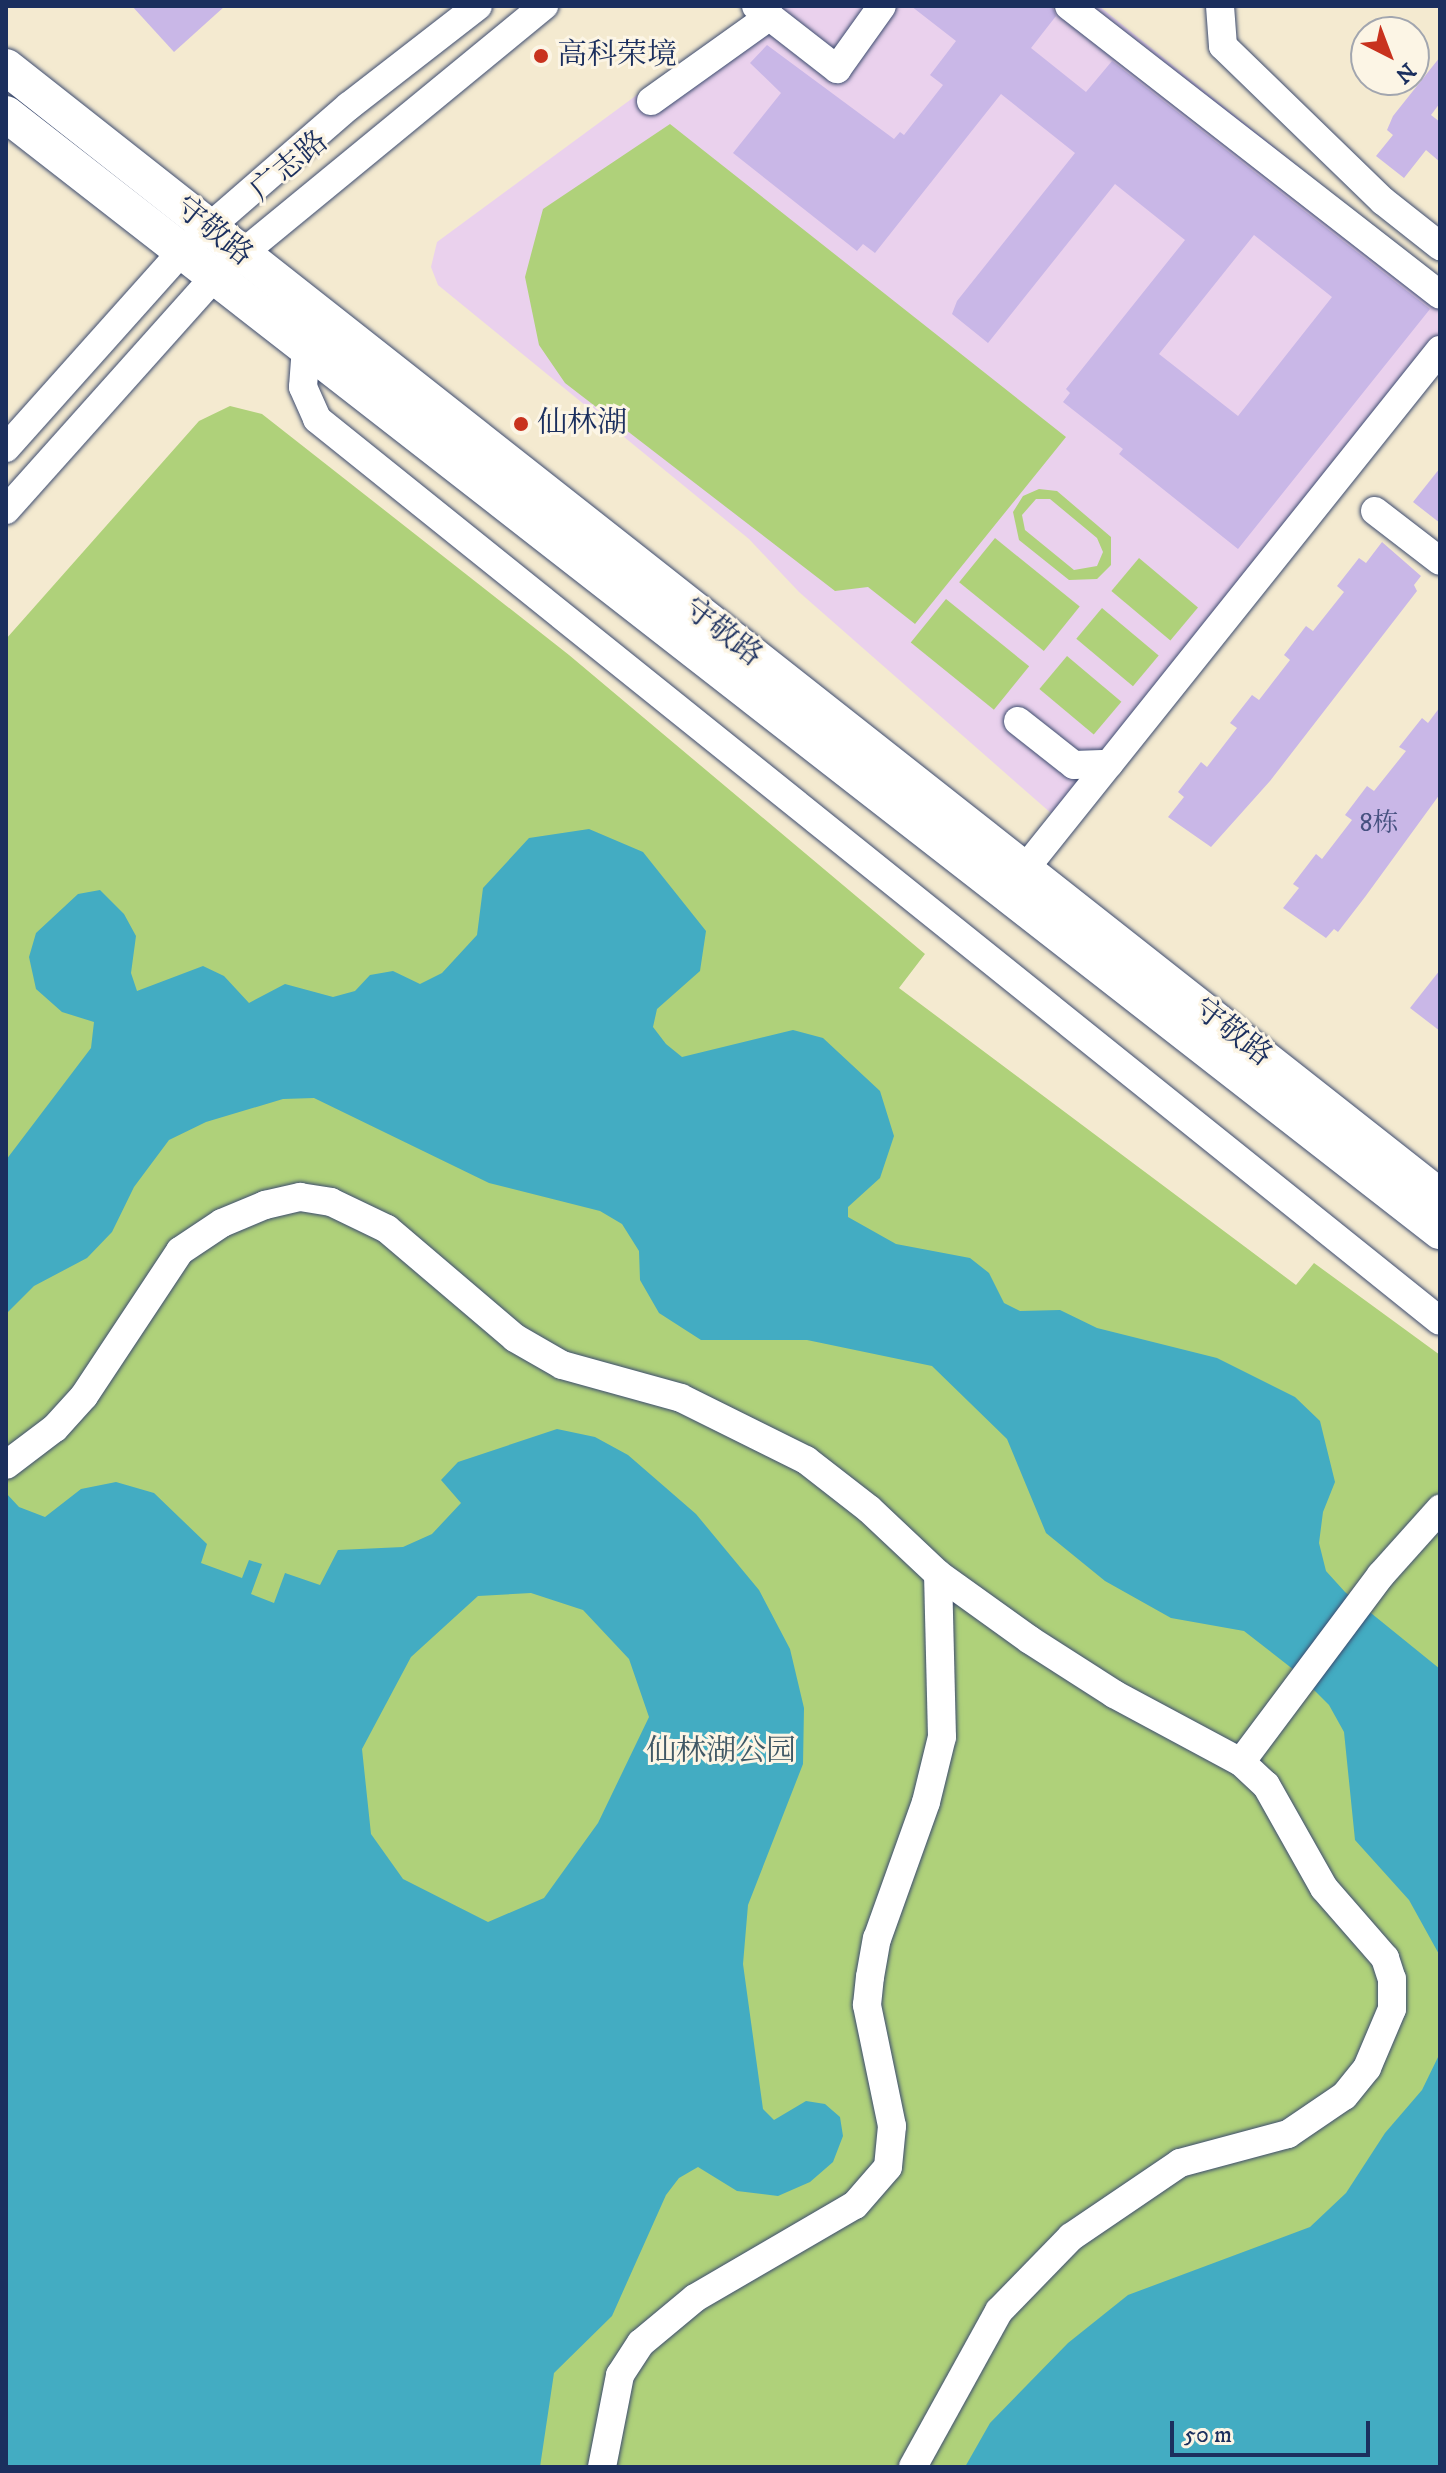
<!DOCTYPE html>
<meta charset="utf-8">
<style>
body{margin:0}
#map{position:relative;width:1446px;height:2473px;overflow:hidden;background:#f4ead0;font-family:"IM FELL DW Pica","Noto Serif SC",serif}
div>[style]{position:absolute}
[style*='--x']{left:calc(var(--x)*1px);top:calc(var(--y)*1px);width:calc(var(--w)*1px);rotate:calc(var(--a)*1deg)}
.built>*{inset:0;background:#ead1ed}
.green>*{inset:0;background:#afd17a;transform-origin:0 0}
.water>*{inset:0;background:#43acc2}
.building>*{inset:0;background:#c9b7e7}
.roads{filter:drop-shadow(0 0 2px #3c4b6f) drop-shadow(0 0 2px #3c4b6f)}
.minor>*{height:28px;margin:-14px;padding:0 14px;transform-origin:14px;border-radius:14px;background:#fff}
.major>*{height:36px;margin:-18px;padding:0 18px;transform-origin:18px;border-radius:18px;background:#fff}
.dots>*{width:22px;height:22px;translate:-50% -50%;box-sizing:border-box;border:4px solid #fcf5e5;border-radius:50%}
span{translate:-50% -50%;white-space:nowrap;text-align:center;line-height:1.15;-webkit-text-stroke:6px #fcf5e5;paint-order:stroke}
.number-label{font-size:26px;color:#465180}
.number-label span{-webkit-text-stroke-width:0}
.poi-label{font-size:30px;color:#1b2f5e}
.left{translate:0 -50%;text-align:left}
.street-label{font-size:30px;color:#1b2f5e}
.park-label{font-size:30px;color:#405865}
.frame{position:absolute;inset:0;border:8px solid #1b2f5e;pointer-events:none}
.north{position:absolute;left:1350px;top:16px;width:80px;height:80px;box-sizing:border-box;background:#fcf5e5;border:2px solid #a2a6af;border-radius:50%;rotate:138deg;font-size:22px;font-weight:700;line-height:32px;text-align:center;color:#1b2f5e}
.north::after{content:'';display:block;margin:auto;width:28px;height:36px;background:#c8321e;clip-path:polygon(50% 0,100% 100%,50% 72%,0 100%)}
.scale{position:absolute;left:1170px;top:2421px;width:200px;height:36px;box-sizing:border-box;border:4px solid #1b2f5e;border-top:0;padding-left:10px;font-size:24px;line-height:28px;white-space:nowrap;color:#1b2f5e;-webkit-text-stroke:6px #fcf5e5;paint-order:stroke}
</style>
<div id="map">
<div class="built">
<i style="clip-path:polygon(769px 6px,1099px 6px,1440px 280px,1440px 364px,1052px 814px,799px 592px,749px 539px,438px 285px,431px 267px,437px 242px,713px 39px)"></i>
</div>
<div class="green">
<i style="clip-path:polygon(670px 124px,1066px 437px,915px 624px,868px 587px,835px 591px,565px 383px,539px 345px,525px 277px,543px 209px)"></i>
<i style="clip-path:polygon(230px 406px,262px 414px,569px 655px,925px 954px,899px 988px,1296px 1285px,1314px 1263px,1440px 1355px,1440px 2467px,6px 2467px,6px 639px,199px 421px)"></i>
<i style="clip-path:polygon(evenodd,1039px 489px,1057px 491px,1111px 537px,1111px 565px,1097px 579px,1069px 580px,1019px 540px,1013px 512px,1023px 496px,1039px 489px,1036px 499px,1050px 499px,1097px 538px,1103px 552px,1097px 566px,1074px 570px,1025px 530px,1022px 515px,1036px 499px)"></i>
<i style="left:995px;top:538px;width:109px;height:57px;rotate:39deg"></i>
<i style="left:1139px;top:558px;width:77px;height:43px;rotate:40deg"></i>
<i style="left:946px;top:599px;width:107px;height:56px;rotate:39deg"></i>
<i style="left:1102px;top:608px;width:74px;height:40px;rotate:40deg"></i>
<i style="left:1067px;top:656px;width:71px;height:43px;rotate:40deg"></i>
</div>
<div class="water">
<i style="clip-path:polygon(589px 829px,643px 852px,706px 931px,700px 971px,657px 1009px,653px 1027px,666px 1044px,682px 1057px,793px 1030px,823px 1038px,880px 1091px,894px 1136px,880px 1178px,848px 1207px,848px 1217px,896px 1244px,970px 1258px,989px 1273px,1004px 1303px,1020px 1311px,1060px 1310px,1097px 1328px,1217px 1358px,1295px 1397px,1320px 1421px,1335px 1482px,1323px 1512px,1319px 1543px,1326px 1571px,1345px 1592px,1440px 1669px,1440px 1956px,1409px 1900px,1355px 1840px,1344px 1732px,1329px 1705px,1294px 1670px,1244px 1631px,1171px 1618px,1105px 1581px,1046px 1533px,1007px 1439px,932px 1366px,807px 1340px,701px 1340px,659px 1313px,640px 1280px,639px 1251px,622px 1224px,600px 1211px,489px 1183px,314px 1098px,283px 1099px,206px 1122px,169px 1140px,134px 1187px,112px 1232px,87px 1258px,34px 1286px,6px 1314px,6px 1160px,91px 1048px,94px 1022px,62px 1012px,36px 989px,29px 957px,36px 933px,78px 894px,100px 890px,124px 914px,136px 936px,131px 973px,137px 991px,203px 966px,224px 976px,249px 1003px,285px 984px,333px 997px,355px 991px,370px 975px,393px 971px,420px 984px,442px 973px,477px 935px,483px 888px,529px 838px)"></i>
<i style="clip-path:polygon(evenodd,557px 1429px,595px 1437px,628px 1455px,696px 1514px,759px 1590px,790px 1649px,804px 1708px,803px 1764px,748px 1905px,743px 1964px,763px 2109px,774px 2120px,806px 2101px,825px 2104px,840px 2117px,843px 2136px,833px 2162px,810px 2182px,778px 2196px,737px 2191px,698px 2167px,679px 2178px,666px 2195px,612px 2316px,554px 2373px,540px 2467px,6px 2467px,6px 1493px,19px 1507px,45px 1517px,81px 1489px,116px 1482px,154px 1493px,207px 1544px,201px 1563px,242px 1578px,249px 1560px,262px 1564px,251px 1594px,274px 1603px,285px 1573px,320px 1585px,338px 1550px,403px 1547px,432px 1534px,461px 1503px,441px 1480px,458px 1462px,557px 1429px,531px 1593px,583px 1610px,629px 1659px,649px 1717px,598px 1823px,544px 1898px,488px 1922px,403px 1879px,371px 1834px,362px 1749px,411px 1657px,478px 1596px,531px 1593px)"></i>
<i style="clip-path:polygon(1440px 2053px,1440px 2467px,965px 2467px,990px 2423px,1068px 2343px,1128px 2295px,1310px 2227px,1346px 2193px,1385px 2133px,1422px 2090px)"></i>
</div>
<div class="building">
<i style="clip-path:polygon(132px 6px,225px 6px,174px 52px)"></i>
<i style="clip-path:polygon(evenodd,911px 6px,1052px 6px,1056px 16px,1031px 48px,1086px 92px,1112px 61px,1430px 309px,1238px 549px,1119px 454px,1123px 449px,1063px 402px,1070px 393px,1066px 389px,1185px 240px,1115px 184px,988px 343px,952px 314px,957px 301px,1075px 153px,1001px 94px,875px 253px,863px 244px,857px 251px,733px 153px,781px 93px,750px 63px,767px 45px,894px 139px,900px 132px,904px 135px,943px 85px,930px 75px,956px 41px,911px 6px,1254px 235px,1332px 297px,1238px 416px,1159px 354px,1254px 235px)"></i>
<i style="clip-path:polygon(1440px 57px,1440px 103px,1431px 115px,1440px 122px,1440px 162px,1426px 150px,1404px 178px,1376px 156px,1393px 135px,1387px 130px,1393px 116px)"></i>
<i style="clip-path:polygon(1440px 468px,1440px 523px,1413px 502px)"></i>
<i style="clip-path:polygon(1382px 542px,1421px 576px,1414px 585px,1417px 591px,1270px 781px,1211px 847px,1168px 817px,1184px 797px,1178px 792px,1201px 762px,1207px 767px,1237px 728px,1230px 723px,1252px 695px,1259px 700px,1290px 660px,1284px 655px,1306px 626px,1313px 631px,1344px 592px,1337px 586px,1359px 558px,1366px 563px)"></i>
<i style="clip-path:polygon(1440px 707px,1440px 794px,1365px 897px,1338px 932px,1334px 929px,1326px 938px,1283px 908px,1299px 888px,1293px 884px,1316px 854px,1322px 859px,1352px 820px,1345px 815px,1367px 786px,1374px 791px,1406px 751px,1399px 747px,1422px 718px,1428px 723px)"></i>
<i style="clip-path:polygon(1440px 970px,1440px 1031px,1410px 1008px)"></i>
</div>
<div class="roads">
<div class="minor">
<i style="--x:756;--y:6;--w:103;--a:37.9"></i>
<i style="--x:837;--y:69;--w:77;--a:-54.5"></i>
<i style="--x:1069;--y:6;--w:470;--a:37.9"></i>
<i style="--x:1220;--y:6;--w:40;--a:85.7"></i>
<i style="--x:1223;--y:46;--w:223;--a:44.1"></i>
<i style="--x:1383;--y:201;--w:73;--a:38.3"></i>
<i style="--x:651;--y:101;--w:146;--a:-35.5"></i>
<i style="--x:306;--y:347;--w:40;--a:94.3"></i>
<i style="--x:303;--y:387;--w:35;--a:66"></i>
<i style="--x:317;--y:419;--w:1440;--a:38.77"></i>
<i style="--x:6;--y:448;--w:264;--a:-48.2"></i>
<i style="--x:182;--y:251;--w:221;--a:-41"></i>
<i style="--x:349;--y:106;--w:163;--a:-37.8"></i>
<i style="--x:6;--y:510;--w:314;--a:-48.2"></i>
<i style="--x:215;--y:276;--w:426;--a:-39.4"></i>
<i style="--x:1375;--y:511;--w:82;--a:37.6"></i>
<i style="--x:1018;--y:721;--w:71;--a:38.2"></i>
<i style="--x:1074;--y:765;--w:35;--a:-2"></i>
<i style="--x:1109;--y:764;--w:530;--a:-51.36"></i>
<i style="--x:1024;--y:870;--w:136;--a:-51.3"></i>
<i style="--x:6;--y:1465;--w:61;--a:-37.1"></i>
<i style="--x:55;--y:1428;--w:43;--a:-47.8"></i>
<i style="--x:84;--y:1396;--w:174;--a:-56.5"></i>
<i style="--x:180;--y:1251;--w:50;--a:-33.7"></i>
<i style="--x:222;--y:1223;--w:47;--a:-22.7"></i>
<i style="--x:265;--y:1205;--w:36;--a:-13"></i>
<i style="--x:300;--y:1197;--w:31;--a:9"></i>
<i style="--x:331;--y:1202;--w:62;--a:25.7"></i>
<i style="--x:387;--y:1229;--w:168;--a:40.4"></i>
<i style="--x:515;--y:1338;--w:54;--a:29.9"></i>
<i style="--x:562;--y:1365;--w:123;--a:15.5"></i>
<i style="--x:681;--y:1398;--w:140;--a:26.4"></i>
<i style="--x:806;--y:1460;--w:80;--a:37.9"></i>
<i style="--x:869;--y:1509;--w:95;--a:43.3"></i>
<i style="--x:938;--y:1574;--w:113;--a:35.7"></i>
<i style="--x:1030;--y:1640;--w:100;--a:32.7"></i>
<i style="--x:1114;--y:1694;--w:144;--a:28.2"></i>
<i style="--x:1241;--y:1762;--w:34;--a:43"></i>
<i style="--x:1266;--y:1785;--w:118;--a:60.6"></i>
<i style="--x:1324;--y:1888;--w:93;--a:48.9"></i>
<i style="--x:1385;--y:1958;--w:22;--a:72"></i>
<i style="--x:1392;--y:1979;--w:30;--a:90"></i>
<i style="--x:1392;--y:2009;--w:64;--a:113"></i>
<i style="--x:1367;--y:2068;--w:36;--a:129"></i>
<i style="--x:1344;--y:2096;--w:68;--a:145.8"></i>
<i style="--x:1288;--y:2134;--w:112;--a:165"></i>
<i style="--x:1180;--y:2163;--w:132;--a:145.8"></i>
<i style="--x:1071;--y:2237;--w:103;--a:134.2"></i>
<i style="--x:999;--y:2311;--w:178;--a:118.9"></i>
<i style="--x:1241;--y:1762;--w:234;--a:-53.2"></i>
<i style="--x:1381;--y:1575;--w:89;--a:-48.2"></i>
<i style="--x:602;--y:2467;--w:94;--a:-78.9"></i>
<i style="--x:620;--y:2375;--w:38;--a:-57"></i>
<i style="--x:641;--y:2343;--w:70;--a:-39.8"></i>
<i style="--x:695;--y:2298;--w:185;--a:-30.2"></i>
<i style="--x:855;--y:2205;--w:50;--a:-49"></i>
<i style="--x:888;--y:2167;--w:41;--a:-84.4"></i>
<i style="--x:892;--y:2126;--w:124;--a:-101.7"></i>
<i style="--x:867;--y:2005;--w:28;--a:-84"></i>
<i style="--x:870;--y:1977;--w:39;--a:-80"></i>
<i style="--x:877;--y:1939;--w:145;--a:-70.3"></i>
<i style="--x:926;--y:1802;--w:67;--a:-76.2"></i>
<i style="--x:942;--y:1737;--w:163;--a:-91.4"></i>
</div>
<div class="major">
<i style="--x:6;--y:67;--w:1826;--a:38.24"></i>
<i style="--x:6;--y:114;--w:1818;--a:37.92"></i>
</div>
</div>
<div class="dots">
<i style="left:541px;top:56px;background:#c8321e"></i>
<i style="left:521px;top:424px;background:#c8321e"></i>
</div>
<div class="number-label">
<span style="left:1379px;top:824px">8栋</span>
</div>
<div class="poi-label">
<span class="left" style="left:557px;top:56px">高科荣境</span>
<span class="left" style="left:537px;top:424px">仙林湖</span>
</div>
<div class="street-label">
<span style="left:290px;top:167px;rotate:-40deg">广志路</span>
<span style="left:213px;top:232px;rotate:39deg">守敬路</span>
<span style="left:722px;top:633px;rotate:38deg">守敬路</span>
<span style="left:1232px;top:1033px;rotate:38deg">守敬路</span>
</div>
<div class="park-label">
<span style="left:721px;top:1752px">仙林湖公园</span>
</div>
<div class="frame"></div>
<div class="north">N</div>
<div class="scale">50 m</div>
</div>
